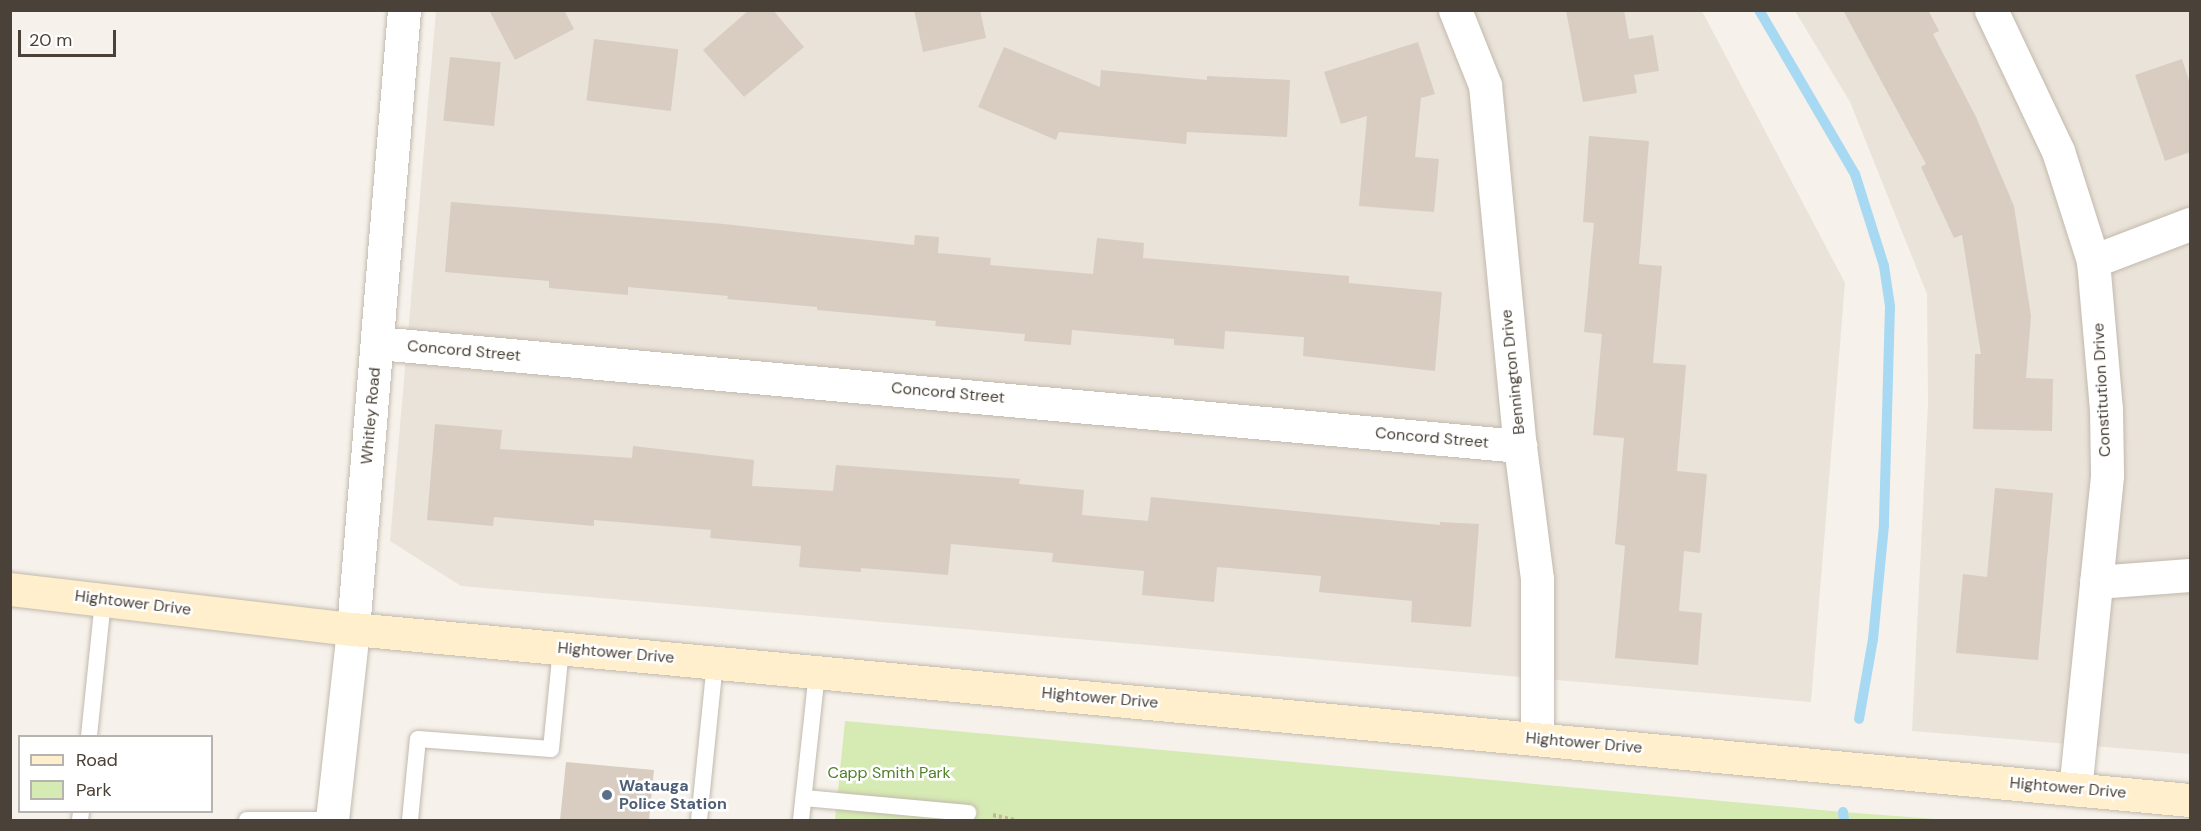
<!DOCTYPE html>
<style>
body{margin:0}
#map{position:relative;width:2201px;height:831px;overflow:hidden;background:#f6f2eb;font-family:"DM Sans",sans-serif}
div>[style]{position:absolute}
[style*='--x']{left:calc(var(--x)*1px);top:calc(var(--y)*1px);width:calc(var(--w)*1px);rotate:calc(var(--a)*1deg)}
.residential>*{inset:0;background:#eae3d9}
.green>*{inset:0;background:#d6eab3}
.stream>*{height:10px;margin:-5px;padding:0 5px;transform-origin:5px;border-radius:5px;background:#a7d9f3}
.building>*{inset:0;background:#d8cdc0;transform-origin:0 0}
.path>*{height:4px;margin-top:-2px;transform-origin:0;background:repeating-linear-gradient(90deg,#c4b39e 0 3px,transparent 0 6px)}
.roads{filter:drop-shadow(0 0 2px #c2b9ad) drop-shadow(0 0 2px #c2b9ad)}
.service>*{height:16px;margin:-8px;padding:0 8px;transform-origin:8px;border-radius:8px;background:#fff}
.minor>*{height:33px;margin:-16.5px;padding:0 16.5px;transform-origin:16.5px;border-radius:16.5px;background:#fff}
.tertiary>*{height:33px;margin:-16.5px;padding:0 16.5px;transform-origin:16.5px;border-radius:16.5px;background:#fff}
.secondary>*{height:33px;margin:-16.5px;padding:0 16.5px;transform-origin:16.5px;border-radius:16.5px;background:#ffefcc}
.dots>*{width:16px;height:16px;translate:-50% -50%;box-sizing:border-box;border:3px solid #fff;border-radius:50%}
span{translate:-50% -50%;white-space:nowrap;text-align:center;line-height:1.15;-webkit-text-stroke:5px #fff;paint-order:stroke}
.street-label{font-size:16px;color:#4a4238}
.park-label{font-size:16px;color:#507f29}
.service-label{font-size:16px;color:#4e5e75;font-weight:700}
.left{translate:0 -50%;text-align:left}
.frame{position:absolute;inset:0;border:12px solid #4a4238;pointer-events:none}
.legend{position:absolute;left:18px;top:735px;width:195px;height:78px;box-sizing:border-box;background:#fff;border:2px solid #b7b3af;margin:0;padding:8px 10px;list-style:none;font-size:18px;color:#4a4238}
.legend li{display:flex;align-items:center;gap:12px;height:30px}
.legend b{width:30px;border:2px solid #b7b3af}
.scale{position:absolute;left:18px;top:30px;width:98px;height:27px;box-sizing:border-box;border:3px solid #4a4238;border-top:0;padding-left:8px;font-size:18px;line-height:21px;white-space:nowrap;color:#4a4238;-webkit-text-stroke:4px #fff;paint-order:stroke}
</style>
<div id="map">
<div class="residential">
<i style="clip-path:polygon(436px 11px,1702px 11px,1845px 283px,1811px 702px,461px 586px,390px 541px)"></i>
<i style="clip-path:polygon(1795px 11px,2190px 11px,2190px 754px,1912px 731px,1928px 403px,1927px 294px,1850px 102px)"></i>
</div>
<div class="green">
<i style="clip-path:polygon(845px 721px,1843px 812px,1948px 820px,835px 820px)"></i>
</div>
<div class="stream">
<i style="--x:1759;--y:10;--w:190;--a:59.7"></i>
<i style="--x:1855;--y:174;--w:96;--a:72.5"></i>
<i style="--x:1884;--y:266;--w:40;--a:81.5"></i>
<i style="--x:1890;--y:306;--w:219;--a:91.6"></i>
<i style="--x:1884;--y:525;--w:115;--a:95.5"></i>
<i style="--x:1873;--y:639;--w:81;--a:99.9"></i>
<i style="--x:1843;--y:812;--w:8;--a:83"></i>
</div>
<div class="building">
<i style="clip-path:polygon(489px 10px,564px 10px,574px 29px,515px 60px)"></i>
<i style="clip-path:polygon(749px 10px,773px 10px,804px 47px,744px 97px,703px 50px)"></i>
<i style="clip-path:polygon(914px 10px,980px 10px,986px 38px,923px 52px)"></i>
<i style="clip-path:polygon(1566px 10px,1624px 10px,1629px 39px,1653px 35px,1659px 71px,1634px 75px,1637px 93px,1583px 102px)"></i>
<i style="clip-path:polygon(1843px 10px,1928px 10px,1939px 31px,1933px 34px,1976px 117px,2014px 206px,2031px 316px,2026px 378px,2053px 379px,2052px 431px,1973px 429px,1975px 354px,1981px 354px,1962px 235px,1954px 238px,1921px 167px,1926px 164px)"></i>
<i style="left:594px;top:39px;width:85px;height:62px;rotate:7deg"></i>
<i style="clip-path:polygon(1418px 42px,1435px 94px,1421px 98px,1415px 157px,1439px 159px,1434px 212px,1359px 206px,1367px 116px,1341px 124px,1324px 72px)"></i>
<i style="clip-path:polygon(1004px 47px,1100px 87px,1101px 70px,1207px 80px,1207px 76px,1290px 80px,1287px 137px,1187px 132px,1186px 144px,1059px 132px,1056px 140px,978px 107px)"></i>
<i style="left:450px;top:57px;width:51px;height:64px;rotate:6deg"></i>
<i style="clip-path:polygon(2182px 59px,2190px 84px,2190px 152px,2165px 161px,2135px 75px)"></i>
<i style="clip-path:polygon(1589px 136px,1649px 141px,1639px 264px,1662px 266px,1653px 363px,1686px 365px,1677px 471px,1707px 474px,1700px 553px,1684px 551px,1679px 611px,1702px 613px,1698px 665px,1615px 658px,1625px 546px,1615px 544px,1624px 438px,1593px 435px,1602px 334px,1584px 332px,1594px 223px,1583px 222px)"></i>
<i style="clip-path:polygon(451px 202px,724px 224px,914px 245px,915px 235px,939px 237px,938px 253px,991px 258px,990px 265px,1093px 274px,1097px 238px,1144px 243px,1143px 258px,1349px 276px,1349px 283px,1442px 292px,1435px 371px,1303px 356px,1304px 337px,1225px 331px,1224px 349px,1174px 345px,1174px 339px,1072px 330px,1071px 345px,1024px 341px,1025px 334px,935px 326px,936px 321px,817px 310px,817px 307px,727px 299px,728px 296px,628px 287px,628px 295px,549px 288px,549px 281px,445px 272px)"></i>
<i style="clip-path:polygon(435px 424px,502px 430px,500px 449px,632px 458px,633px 446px,754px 460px,752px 486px,833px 491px,836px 465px,1020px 479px,1019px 484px,1084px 490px,1082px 515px,1148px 521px,1151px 497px,1440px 525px,1440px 522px,1479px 524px,1471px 627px,1411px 622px,1412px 601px,1319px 592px,1321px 576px,1217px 567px,1214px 602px,1142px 595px,1144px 571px,1052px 562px,1053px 553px,951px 544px,948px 575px,861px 568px,861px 572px,799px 567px,801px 546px,710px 538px,711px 530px,594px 520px,594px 526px,494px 517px,493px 526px,427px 520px)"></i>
<i style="clip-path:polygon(1995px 488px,2053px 493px,2038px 660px,1956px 653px,1963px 574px,1987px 577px)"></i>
<i style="clip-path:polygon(566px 762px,654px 770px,649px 820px,560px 820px)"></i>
</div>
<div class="path">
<i style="--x:993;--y:815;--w:23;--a:13"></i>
</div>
<div class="roads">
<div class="service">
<i style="--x:89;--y:736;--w:137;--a:-84.1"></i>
<i style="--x:804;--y:798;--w:165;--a:5.2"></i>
<i style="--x:80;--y:820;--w:8;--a:-83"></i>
<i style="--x:247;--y:820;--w:90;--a:0"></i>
<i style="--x:410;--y:820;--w:81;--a:-84.4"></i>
<i style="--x:418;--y:739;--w:133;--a:4.3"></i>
<i style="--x:551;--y:749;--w:101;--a:-84.3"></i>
<i style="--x:699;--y:820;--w:158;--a:-84.2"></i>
<i style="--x:801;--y:820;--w:149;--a:-83.8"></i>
</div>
<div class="minor">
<i style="--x:1455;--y:10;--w:81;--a:68.2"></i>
<i style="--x:1485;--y:85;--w:363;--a:84.5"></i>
<i style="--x:1520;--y:446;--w:134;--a:82.7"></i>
<i style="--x:1537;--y:579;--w:160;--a:90"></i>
<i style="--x:1991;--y:10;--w:156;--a:64.6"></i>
<i style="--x:2058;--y:151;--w:115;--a:72.3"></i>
<i style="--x:2093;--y:261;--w:149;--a:85"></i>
<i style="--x:2106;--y:409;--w:67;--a:89.1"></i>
<i style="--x:2107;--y:476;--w:315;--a:95.8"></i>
<i style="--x:2093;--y:261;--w:104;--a:-20.9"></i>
<i style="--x:377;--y:343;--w:1148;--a:5.15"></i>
<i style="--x:2096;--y:582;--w:94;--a:-4.3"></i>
</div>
<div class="tertiary">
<i style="--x:332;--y:820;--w:192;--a:-83.7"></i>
<i style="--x:353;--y:629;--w:621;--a:-85.29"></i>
</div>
<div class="secondary">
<i style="--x:10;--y:589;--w:345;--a:6.7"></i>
<i style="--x:353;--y:629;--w:1845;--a:5.32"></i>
</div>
</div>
<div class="dots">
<i style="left:607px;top:795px;background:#5c6f8a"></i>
</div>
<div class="street-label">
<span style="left:464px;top:351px;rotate:5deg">Concord Street</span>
<span style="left:1513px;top:372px;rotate:-96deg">Bennington Drive</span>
<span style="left:2102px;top:390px;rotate:-93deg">Constitution Drive</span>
<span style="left:948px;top:393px;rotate:5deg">Concord Street</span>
<span style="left:371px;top:416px;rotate:-85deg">Whitley Road</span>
<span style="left:1432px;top:438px;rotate:5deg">Concord Street</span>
<span style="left:133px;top:603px;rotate:7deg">Hightower Drive</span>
<span style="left:616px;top:653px;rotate:5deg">Hightower Drive</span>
<span style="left:1100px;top:698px;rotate:5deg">Hightower Drive</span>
<span style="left:1584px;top:743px;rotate:5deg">Hightower Drive</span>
<span style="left:2068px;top:788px;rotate:5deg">Hightower Drive</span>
</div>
<div class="park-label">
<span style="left:889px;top:773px">Capp Smith Park</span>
</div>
<div class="service-label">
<span class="left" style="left:619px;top:795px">Watauga<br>Police Station</span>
</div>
<div class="frame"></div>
<ul class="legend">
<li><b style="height:8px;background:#ffefcc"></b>Road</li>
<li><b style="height:16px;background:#d6eab3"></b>Park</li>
</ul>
<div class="scale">20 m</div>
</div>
